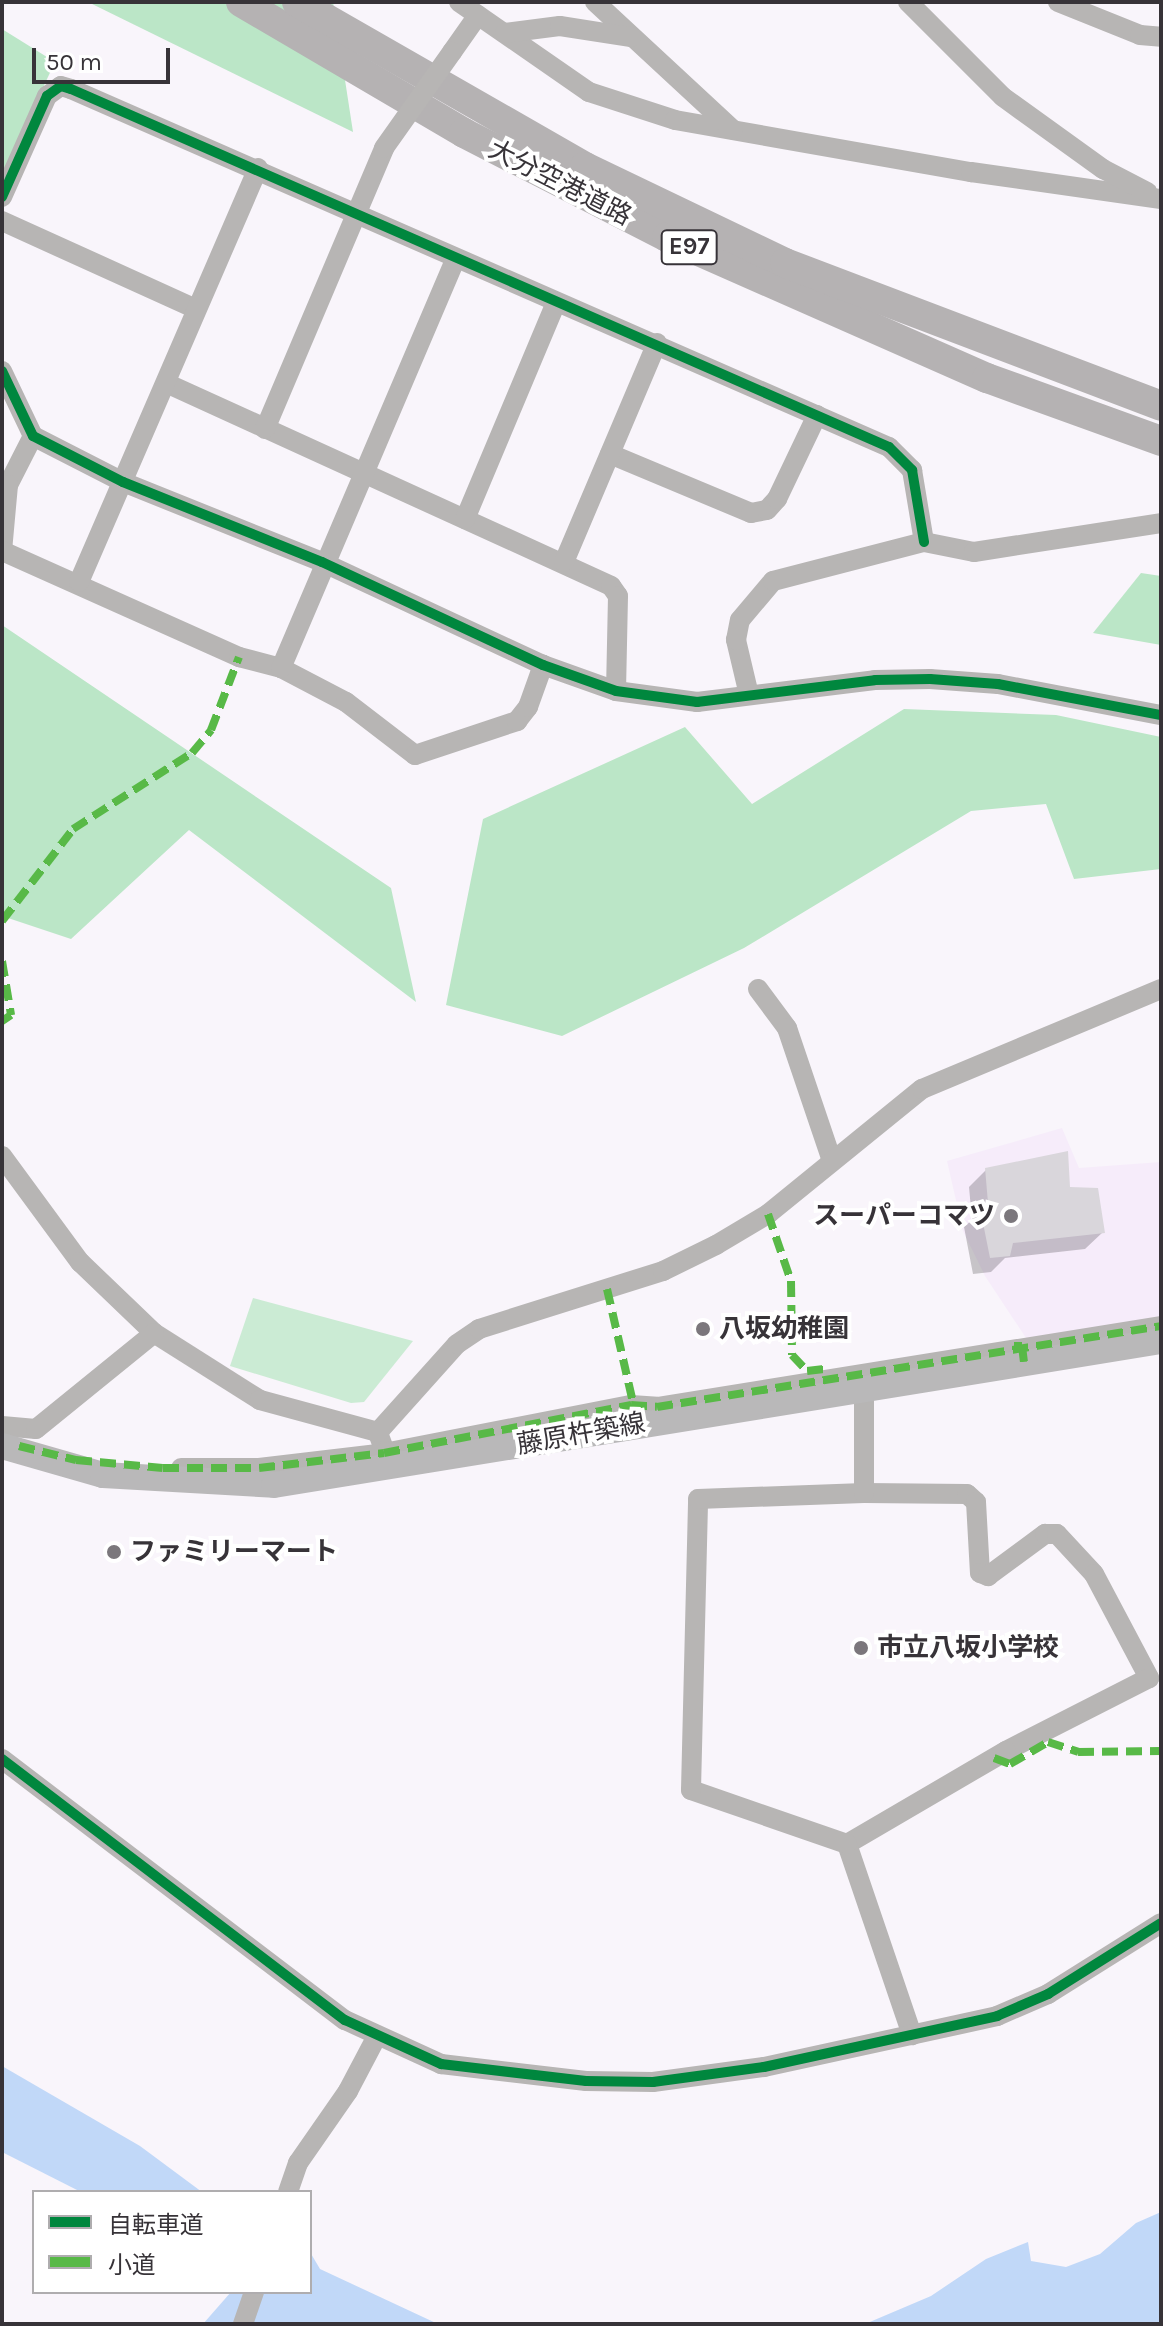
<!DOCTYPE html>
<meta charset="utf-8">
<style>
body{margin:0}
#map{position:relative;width:1163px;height:2326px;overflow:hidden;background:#f9f5fb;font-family:Karla,"Noto Sans JP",sans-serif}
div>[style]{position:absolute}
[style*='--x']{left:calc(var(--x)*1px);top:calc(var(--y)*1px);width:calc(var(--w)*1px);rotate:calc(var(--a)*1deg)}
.built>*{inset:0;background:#f6ecfa}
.green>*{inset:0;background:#cbebd4}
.forest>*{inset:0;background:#bbe6c7}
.water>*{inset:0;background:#c1d8f8}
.shadow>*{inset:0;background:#0003}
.building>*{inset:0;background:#d9d6db}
.minor>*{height:20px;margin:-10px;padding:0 10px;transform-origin:10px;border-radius:10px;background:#b7b5b4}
.major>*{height:26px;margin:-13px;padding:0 13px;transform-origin:13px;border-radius:13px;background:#b9b8b9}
.highway>*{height:30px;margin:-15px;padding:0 15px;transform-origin:15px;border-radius:15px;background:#b5b2b3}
.minor-bridge>*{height:20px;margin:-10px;padding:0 10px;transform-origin:10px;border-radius:10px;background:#b7b5b4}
.quiet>*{height:8px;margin-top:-4px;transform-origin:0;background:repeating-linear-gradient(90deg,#58b947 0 16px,transparent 0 24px)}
.cycleway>*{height:10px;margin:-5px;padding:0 5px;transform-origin:5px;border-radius:5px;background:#00873e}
.dots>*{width:22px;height:22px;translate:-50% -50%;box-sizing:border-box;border:4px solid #fff;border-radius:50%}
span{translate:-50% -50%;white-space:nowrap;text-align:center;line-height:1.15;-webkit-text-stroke:8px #fff;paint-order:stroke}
.shield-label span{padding:2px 6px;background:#fff;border:2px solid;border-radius:6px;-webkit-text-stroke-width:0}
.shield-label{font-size:24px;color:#373338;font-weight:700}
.street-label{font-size:26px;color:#373338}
.poi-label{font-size:26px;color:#373338;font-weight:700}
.right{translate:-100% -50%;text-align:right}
.left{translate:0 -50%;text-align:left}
.frame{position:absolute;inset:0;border:4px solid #373338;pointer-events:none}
.legend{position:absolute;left:32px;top:2190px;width:280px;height:104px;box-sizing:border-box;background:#fff;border:2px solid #afadaf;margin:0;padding:10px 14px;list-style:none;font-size:24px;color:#373338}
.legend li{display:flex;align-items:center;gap:16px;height:40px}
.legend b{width:40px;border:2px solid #afadaf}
.scale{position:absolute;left:32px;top:48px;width:138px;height:36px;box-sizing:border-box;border:4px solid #373338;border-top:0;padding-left:10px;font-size:24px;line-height:28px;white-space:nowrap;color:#373338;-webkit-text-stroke:6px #fff;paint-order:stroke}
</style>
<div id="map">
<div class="built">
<i style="clip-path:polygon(1062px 1128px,1079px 1168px,1161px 1162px,1161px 1319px,1028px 1341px,985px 1276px,963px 1231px,947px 1161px)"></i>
</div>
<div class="green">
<i style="clip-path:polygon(253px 1298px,413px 1341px,364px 1402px,351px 1403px,230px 1366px)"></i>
</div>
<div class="forest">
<i style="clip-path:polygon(88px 2px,333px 2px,353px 132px)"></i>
<i style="clip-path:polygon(2px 29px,55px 62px,2px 175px)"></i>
<i style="clip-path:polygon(1141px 573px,1161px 576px,1161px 645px,1093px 633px)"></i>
<i style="clip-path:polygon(2px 625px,391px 888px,416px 1002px,189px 830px,71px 939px,2px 916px)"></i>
<i style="clip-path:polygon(904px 709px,1056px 715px,1161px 737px,1161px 869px,1074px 879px,1046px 804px,971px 811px,744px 948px,562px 1036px,446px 1005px,483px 819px,685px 727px,752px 804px)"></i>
</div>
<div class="water">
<i style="clip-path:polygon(2px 2066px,140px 2146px,202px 2192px,81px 2192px,2px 2152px)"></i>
<i style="clip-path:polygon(1161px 2212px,1161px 2324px,865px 2324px,931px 2296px,986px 2259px,1028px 2242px,1031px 2261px,1066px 2267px,1100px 2254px,1136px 2223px)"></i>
<i style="clip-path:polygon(310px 2252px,320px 2269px,438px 2324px,203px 2324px,231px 2292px,310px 2292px)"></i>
</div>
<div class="shadow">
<i style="clip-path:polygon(986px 1170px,1068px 1189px,1103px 1232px,1085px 1249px,1005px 1258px,991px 1272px,973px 1274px,964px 1227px,972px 1220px,969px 1187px)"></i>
</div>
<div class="building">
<i style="clip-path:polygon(1068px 1151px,1070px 1187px,1098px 1188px,1105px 1233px,1013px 1243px,1010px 1256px,990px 1258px,980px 1208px,988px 1203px,985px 1168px)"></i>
</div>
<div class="minor">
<i style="--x:459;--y:2;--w:158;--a:34.7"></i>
<i style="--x:589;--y:92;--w:90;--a:18"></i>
<i style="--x:675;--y:120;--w:301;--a:10"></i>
<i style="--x:971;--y:172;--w:192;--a:8.1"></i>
<i style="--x:595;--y:2;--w:188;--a:42.8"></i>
<i style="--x:908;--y:2;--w:134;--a:45"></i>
<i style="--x:1003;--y:97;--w:123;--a:35.8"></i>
<i style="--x:1103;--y:169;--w:50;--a:27.6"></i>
<i style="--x:1058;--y:2;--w:88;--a:21.9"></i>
<i style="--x:1140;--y:35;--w:21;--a:5"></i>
<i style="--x:505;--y:33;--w:55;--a:-7.3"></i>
<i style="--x:560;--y:26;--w:72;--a:8.8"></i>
<i style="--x:452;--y:52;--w:45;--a:-54.9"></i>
<i style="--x:2;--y:197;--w:111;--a:-66"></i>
<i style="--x:47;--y:96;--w:17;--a:-36"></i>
<i style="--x:61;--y:86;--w:10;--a:17"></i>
<i style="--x:71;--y:89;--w:893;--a:23.64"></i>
<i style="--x:889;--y:447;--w:33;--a:45"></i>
<i style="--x:912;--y:470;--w:73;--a:80.5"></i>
<i style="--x:2;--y:221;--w:213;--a:24.4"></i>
<i style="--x:2;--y:371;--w:72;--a:64.5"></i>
<i style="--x:33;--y:436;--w:101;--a:27.1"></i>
<i style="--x:123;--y:482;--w:214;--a:21.9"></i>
<i style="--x:322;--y:562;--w:244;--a:25"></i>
<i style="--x:543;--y:665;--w:77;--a:19.6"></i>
<i style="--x:616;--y:691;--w:82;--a:7.7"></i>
<i style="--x:697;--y:702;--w:179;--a:-7"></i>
<i style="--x:875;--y:680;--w:55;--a:-1"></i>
<i style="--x:930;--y:679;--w:68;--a:4.2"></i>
<i style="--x:998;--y:684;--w:166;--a:10.8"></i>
<i style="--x:166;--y:383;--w:489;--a:24.5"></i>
<i style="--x:611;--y:586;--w:12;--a:55"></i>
<i style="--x:618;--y:596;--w:95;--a:91.2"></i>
<i style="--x:265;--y:429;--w:305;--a:-67"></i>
<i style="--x:33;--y:436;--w:55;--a:117"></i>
<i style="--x:8;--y:485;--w:66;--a:95.2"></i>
<i style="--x:2;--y:551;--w:260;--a:24.1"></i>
<i style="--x:239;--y:657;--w:43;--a:14.7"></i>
<i style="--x:281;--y:668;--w:73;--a:27.6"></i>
<i style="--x:346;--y:702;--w:87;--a:37.5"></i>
<i style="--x:415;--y:755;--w:108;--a:-18.4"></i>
<i style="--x:517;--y:721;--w:18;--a:-52"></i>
<i style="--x:528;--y:707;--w:45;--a:-70.3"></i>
<i style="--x:610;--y:454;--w:153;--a:22.7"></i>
<i style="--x:751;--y:513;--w:16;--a:-11"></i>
<i style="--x:767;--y:510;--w:15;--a:-48"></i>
<i style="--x:777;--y:499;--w:93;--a:-64.5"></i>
<i style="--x:465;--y:519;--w:235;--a:-67.2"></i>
<i style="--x:564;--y:562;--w:238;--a:-67"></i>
<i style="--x:79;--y:582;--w:451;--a:-66.6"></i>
<i style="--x:281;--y:668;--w:444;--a:-66.9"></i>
<i style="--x:749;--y:695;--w:57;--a:-103.3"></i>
<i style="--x:736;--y:640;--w:20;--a:-79"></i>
<i style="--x:740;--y:620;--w:51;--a:-49.8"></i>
<i style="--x:773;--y:581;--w:156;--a:-14.5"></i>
<i style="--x:924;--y:542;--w:51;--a:11.3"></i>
<i style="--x:974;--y:552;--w:189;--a:-8.8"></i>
<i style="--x:758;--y:989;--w:49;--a:53.4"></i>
<i style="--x:787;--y:1028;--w:140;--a:71.3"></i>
<i style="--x:2;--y:1156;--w:132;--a:53.7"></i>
<i style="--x:80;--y:1262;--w:103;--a:43.8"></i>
<i style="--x:154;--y:1333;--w:125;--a:32.3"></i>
<i style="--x:260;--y:1400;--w:122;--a:15.2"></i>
<i style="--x:2;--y:1426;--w:34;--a:5"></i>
<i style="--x:36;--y:1429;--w:152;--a:-39.1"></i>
<i style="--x:389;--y:1463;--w:33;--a:-110"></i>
<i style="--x:378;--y:1432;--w:118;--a:-48.1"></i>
<i style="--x:457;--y:1344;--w:27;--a:-34"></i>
<i style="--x:479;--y:1329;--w:193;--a:-17.5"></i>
<i style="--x:663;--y:1271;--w:59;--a:-26.1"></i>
<i style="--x:716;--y:1245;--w:61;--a:-30.8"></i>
<i style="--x:768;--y:1214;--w:198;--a:-39.1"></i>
<i style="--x:922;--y:1089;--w:259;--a:-22.7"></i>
<i style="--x:181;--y:1468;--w:78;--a:0"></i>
<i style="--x:259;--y:1468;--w:126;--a:-6.8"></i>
<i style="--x:384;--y:1453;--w:252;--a:-11"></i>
<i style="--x:631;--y:1405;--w:26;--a:4"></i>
<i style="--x:657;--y:1407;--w:510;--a:-9.13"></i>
<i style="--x:864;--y:1493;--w:103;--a:0.6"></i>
<i style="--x:967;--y:1494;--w:12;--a:42"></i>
<i style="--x:976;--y:1502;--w:71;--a:86.8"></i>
<i style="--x:980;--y:1573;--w:9;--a:21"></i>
<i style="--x:988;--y:1576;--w:71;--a:-36.4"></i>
<i style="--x:1045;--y:1534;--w:12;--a:0"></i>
<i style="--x:1057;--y:1534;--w:54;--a:47.2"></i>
<i style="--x:1094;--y:1574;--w:118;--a:62.1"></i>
<i style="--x:1149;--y:1678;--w:161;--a:153"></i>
<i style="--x:1006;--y:1751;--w:184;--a:149.7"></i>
<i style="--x:847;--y:1844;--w:202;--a:71.2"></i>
<i style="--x:2;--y:1759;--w:431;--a:37.3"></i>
<i style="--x:345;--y:2020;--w:106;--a:24.6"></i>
<i style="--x:441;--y:2064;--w:146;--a:6.7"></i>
<i style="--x:586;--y:2081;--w:67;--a:0.9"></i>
<i style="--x:653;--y:2082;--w:112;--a:-7.7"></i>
<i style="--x:764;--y:2067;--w:239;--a:-12.3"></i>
<i style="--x:997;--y:2016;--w:56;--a:-23.3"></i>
<i style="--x:1048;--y:1994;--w:133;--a:-32.1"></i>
<i style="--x:847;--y:1844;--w:165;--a:-160.9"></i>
<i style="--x:691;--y:1790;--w:291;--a:-88.6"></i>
<i style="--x:698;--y:1499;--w:166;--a:-2.1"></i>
<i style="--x:864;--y:1493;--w:105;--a:-90"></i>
<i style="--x:288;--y:2192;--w:31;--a:-71"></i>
<i style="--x:298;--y:2163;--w:88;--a:-55.2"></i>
<i style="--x:348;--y:2091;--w:60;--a:-62.2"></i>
<i style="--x:243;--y:2324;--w:34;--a:-71"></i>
</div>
<div class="major">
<i style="--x:2;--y:1446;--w:105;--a:16"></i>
<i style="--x:103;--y:1475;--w:171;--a:3.3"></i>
<i style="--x:274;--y:1485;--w:899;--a:-9.22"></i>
</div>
<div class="highway">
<i style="--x:241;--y:2;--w:259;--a:30.4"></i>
<i style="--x:464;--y:133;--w:228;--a:27.1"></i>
<i style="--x:667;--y:237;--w:350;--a:23.8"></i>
<i style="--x:987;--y:378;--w:185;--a:19.9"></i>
<i style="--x:297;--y:2;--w:332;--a:29.8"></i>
<i style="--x:585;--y:167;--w:222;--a:25.6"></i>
<i style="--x:785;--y:263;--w:402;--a:20.8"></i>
</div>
<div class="minor-bridge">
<i style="--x:384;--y:148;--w:118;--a:-54.7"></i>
</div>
<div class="quiet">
<i style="--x:2;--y:921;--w:116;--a:-52.3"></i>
<i style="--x:73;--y:829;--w:141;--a:-32.6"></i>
<i style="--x:192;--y:753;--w:30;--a:-50"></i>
<i style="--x:211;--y:730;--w:78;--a:-69"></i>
<i style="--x:2;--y:961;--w:55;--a:80.5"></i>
<i style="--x:11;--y:1015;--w:11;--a:146"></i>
<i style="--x:768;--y:1214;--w:71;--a:71.1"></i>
<i style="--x:791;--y:1281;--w:74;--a:89.2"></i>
<i style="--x:792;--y:1355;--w:22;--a:47"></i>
<i style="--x:807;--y:1371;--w:17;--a:-7"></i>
<i style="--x:607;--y:1289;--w:139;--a:77.1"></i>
<i style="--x:1014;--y:1346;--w:8;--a:0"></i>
<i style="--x:1022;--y:1346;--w:16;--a:83"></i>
<i style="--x:19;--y:1446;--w:59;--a:13.8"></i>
<i style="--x:76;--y:1460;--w:87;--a:5.3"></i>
<i style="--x:163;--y:1468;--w:96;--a:0"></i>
<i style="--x:259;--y:1468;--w:126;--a:-6.8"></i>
<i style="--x:384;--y:1453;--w:252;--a:-11"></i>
<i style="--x:631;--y:1405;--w:26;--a:4"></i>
<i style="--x:657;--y:1407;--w:510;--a:-9.13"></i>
<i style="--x:994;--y:1758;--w:17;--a:21"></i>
<i style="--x:1010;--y:1764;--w:44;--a:-30.1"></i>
<i style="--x:1048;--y:1742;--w:32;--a:18"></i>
<i style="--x:1078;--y:1752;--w:83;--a:-0.7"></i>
</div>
<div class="cycleway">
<i style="--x:2;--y:197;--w:111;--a:-66"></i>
<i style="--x:47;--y:96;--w:17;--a:-36"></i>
<i style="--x:61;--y:86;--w:10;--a:17"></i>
<i style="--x:71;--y:89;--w:893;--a:23.64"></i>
<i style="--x:889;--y:447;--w:33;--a:45"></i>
<i style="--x:912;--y:470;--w:73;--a:80.5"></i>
<i style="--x:2;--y:371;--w:72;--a:64.5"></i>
<i style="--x:33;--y:436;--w:101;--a:27.1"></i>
<i style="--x:123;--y:482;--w:214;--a:21.9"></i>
<i style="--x:322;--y:562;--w:244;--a:25"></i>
<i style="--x:543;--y:665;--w:77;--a:19.6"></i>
<i style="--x:616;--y:691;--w:82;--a:7.7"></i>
<i style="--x:697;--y:702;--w:179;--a:-7"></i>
<i style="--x:875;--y:680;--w:55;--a:-1"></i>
<i style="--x:930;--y:679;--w:68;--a:4.2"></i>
<i style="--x:998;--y:684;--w:166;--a:10.8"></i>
<i style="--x:2;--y:1759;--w:431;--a:37.3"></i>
<i style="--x:345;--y:2020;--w:106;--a:24.6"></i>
<i style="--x:441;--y:2064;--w:146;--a:6.7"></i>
<i style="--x:586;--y:2081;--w:67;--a:0.9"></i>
<i style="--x:653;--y:2082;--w:112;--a:-7.7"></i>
<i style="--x:764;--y:2067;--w:239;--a:-12.3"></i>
<i style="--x:997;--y:2016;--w:56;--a:-23.3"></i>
<i style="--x:1048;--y:1994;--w:133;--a:-32.1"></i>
</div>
<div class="dots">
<i style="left:1011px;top:1216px;background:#7b777c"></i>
<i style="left:703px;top:1329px;background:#7b777c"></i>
<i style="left:114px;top:1552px;background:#7b777c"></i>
<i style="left:861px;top:1648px;background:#7b777c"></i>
</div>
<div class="shield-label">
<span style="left:689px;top:247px">E97</span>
</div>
<div class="street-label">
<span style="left:560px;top:183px;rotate:27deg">大分空港道路</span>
<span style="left:581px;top:1434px;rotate:-10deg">藤原杵築線</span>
</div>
<div class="poi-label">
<span class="right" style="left:995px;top:1216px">スーパーコマツ</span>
<span class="left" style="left:719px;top:1329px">八坂幼稚園</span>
<span class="left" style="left:130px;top:1552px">ファミリーマート</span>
<span class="left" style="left:877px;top:1648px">市立八坂小学校</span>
</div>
<div class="frame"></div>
<ul class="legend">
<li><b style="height:10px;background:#00873e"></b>自転車道</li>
<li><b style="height:10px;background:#58b947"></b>小道</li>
</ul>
<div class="scale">50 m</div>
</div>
